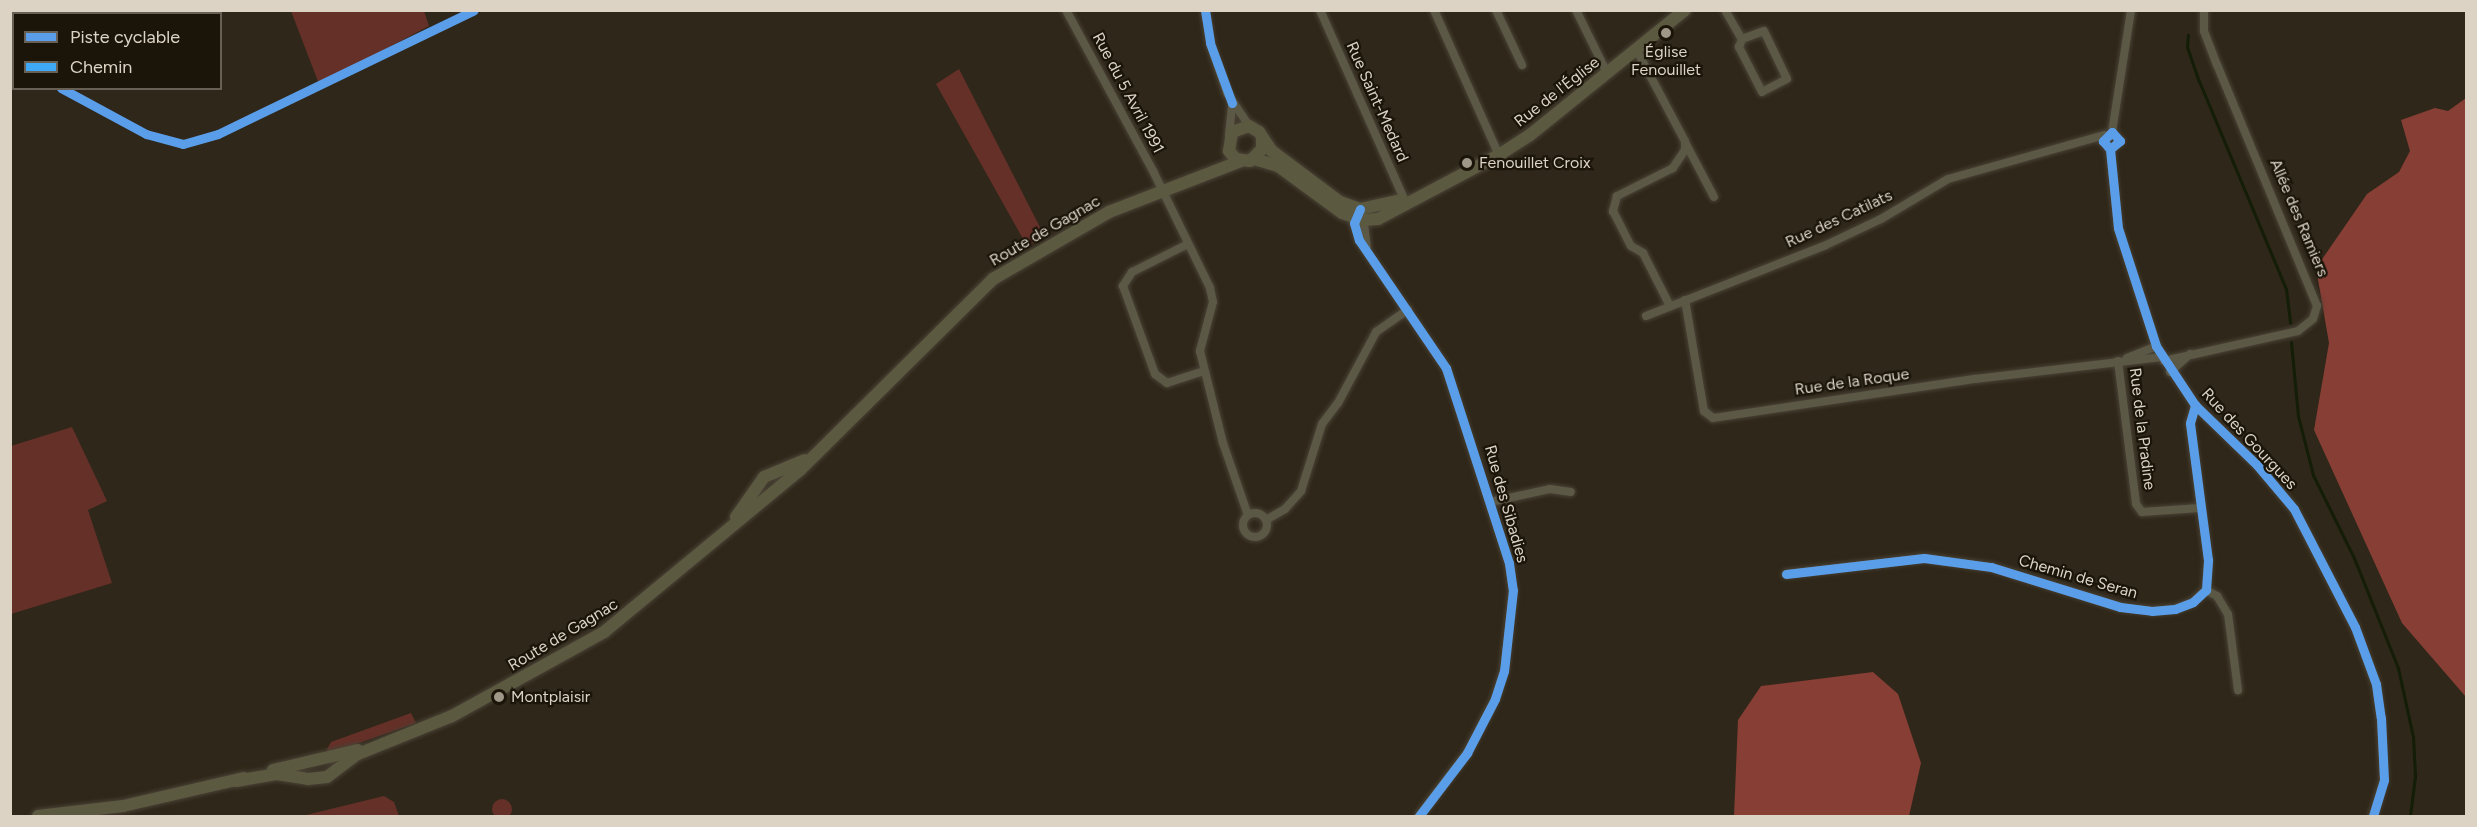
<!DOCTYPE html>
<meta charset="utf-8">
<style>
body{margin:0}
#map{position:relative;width:2477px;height:827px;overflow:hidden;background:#2f2719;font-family:Figtree,sans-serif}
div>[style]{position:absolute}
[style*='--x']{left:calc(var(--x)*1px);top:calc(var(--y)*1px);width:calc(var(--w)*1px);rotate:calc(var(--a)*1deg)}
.green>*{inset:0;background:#653028}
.round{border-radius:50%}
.forest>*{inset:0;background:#873e35}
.stream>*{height:3px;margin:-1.5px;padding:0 1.5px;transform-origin:1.5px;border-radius:1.5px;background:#131d07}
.roads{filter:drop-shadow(0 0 2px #494236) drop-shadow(0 0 2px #494236)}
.street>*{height:8px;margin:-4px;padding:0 4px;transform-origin:4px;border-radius:4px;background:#5b5846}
.street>.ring{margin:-4px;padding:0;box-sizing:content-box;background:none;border:8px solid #5b5846;border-radius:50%}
.secondary>*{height:12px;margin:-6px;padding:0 6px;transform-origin:6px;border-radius:6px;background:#5c5941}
.quiet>*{height:8px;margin-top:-4px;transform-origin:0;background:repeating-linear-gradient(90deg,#3fa9f5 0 15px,transparent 0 23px)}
.cycleway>*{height:9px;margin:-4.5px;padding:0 4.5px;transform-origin:4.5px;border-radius:4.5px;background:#5a9eea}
.dots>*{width:16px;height:16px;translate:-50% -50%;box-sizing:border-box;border:3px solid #1a1409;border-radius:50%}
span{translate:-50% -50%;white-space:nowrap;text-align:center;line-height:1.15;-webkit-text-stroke:4.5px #1a1409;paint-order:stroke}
.poi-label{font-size:16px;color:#dcd3c4}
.left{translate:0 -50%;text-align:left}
.street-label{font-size:16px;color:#dcd3c4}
.frame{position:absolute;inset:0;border:12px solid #dcd3c4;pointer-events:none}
.legend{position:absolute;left:12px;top:12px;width:210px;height:78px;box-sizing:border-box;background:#1a1409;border:2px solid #686054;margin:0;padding:8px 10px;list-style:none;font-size:18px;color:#dcd3c4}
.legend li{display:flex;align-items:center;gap:12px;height:30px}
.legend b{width:30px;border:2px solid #686054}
</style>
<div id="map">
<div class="green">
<i style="clip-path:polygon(291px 11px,424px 11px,429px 26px,319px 84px)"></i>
<i style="clip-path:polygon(959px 69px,1045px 237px,1027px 246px,936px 84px)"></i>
<i style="clip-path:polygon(72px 427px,107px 501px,88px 510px,112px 583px,11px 614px,11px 446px)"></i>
<i style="clip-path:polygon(411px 713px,416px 723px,342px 749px,326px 751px,331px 742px)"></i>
<i style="clip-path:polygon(384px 796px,394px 802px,399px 816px,302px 816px)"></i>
<i class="round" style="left:492px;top:799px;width:20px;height:20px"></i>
</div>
<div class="forest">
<i style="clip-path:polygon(2466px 98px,2466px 697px,2402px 623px,2314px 430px,2329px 343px,2316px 268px,2367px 194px,2399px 172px,2410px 151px,2401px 120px,2435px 108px,2448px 111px)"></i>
<i style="clip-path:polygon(1873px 672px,1898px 694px,1921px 763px,1909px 816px,1734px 816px,1738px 720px,1761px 686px)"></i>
</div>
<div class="stream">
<i style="--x:2188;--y:35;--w:12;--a:95"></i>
<i style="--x:2187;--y:47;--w:36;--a:71"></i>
<i style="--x:2199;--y:81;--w:225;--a:67.3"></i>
<i style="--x:2286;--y:289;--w:34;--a:83"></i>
<i style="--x:2291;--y:342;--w:74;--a:84.6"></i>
<i style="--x:2298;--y:416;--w:61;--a:75.7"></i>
<i style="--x:2313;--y:475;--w:93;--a:63.7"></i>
<i style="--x:2354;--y:558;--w:118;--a:68.2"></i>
<i style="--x:2398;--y:668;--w:71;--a:77.7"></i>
<i style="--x:2413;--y:737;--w:39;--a:87"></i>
<i style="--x:2415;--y:776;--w:40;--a:97.1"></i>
</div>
<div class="roads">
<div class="street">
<i style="--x:1066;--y:10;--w:185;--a:61.6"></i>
<i style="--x:1154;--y:173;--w:128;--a:64"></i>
<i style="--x:1210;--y:288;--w:14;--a:78"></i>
<i style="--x:1213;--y:302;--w:51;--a:104.9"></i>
<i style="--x:1200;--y:351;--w:95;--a:76"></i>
<i style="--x:1223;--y:443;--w:76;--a:70.9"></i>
<i style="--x:1205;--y:10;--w:33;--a:81"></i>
<i style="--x:1210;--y:43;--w:53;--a:71.2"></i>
<i style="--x:1227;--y:93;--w:40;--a:56"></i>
<i style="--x:1320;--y:10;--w:214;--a:66"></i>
<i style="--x:1434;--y:10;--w:159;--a:65.9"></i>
<i style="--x:1496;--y:10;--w:61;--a:64.7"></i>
<i style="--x:1576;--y:10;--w:70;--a:63.8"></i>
<i style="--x:1725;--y:10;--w:34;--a:60"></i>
<i style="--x:1764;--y:31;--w:53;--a:64.4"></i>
<i style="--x:1787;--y:79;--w:28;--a:153"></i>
<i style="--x:1762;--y:92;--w:51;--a:-117.1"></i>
<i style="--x:1739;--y:47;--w:9;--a:-69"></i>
<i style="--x:1742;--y:39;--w:23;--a:-20"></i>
<i style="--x:1636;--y:49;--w:104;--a:62"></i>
<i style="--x:1685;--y:141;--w:9;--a:90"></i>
<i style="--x:1685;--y:150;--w:22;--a:124"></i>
<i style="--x:1673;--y:168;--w:63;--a:153.4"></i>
<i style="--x:1617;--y:196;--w:16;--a:105"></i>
<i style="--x:1613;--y:211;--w:39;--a:63"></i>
<i style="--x:1631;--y:246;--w:14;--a:30"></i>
<i style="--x:1643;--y:253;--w:59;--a:63"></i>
<i style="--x:2112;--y:132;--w:123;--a:-81.1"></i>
<i style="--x:1229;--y:135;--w:31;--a:-84"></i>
<i style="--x:1685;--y:142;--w:62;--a:62.2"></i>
<i style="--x:2110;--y:149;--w:13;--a:-39"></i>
<i style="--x:2120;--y:141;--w:12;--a:-132"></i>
<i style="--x:2112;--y:132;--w:13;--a:135"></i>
<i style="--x:2103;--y:141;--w:11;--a:49"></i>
<i style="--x:2110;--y:149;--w:79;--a:84.2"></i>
<i style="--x:2118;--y:228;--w:124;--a:72.1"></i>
<i style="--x:2156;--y:346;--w:71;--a:56.5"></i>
<i style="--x:2195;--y:405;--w:86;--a:44.1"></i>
<i style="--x:2257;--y:465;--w:57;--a:49.9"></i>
<i style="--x:2294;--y:509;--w:133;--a:62.7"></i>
<i style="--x:2355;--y:627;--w:61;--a:69.8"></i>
<i style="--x:2376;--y:684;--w:34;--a:82"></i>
<i style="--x:2381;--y:718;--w:62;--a:87.2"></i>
<i style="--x:2384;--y:780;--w:38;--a:107"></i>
<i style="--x:1357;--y:215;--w:9;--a:111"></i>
<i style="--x:1354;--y:223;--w:18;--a:74"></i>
<i style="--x:1359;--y:240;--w:155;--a:55.8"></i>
<i style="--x:1446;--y:368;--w:205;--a:72.1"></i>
<i style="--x:1509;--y:563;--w:27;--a:82"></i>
<i style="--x:1513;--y:590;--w:81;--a:96.3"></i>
<i style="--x:1504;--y:671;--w:29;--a:108"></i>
<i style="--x:1495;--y:699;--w:61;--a:117.4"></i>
<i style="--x:1467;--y:753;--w:79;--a:127.3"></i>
<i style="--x:1363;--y:216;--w:31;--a:83"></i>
<i style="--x:1188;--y:244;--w:63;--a:153.4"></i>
<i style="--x:1132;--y:272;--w:17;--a:123"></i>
<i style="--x:1123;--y:286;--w:94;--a:70"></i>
<i style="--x:1155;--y:374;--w:15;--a:37"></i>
<i style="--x:1167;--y:383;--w:38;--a:-18"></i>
<i style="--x:1685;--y:300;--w:113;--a:80.3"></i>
<i style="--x:1704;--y:411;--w:11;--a:38"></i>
<i style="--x:1713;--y:418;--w:265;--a:-8.5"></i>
<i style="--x:1975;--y:379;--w:188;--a:-6.7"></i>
<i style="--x:1646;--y:316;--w:193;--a:-21.5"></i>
<i style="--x:1826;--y:245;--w:61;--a:-25.3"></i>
<i style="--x:1881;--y:219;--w:78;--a:-30.8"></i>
<i style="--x:1948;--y:179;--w:163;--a:-15.7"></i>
<i style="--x:2127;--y:358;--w:31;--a:-22"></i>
<i style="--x:2118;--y:361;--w:144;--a:82.8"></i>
<i style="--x:2136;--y:504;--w:10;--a:53"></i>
<i style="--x:2142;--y:512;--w:58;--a:-3.9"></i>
<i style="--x:2164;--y:361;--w:137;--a:-12.6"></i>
<i style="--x:2298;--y:331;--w:19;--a:-39"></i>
<i style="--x:2313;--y:319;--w:14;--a:-73"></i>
<i style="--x:2317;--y:306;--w:261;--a:-112.5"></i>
<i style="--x:2217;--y:65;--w:36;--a:-111"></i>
<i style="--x:2204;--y:31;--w:21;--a:-90"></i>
<i style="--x:2170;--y:372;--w:27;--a:-42"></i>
<i style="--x:1490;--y:502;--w:61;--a:-12.2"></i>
<i style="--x:1550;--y:489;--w:21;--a:8"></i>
<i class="ring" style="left:1243px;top:513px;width:16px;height:16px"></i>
<i style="--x:1266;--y:520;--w:22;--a:-30"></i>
<i style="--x:1285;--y:509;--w:24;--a:-48"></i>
<i style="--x:1301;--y:491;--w:70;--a:-72.6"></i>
<i style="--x:1322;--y:424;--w:26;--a:-53"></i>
<i style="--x:1338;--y:403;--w:81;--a:-61.8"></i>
<i style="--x:1376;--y:332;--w:39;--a:-35"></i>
<i style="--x:1786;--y:574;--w:139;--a:-6.6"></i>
<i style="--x:1924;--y:558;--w:68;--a:7.7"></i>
<i style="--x:1991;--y:567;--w:135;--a:17.2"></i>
<i style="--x:2120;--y:607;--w:32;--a:7"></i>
<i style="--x:2152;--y:611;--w:23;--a:-5"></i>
<i style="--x:2175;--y:609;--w:19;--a:-21"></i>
<i style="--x:2193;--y:602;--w:18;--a:-43"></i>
<i style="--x:2206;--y:590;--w:30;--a:-86"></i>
<i style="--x:2208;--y:560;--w:138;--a:-97.5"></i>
<i style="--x:2190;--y:423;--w:19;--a:-74"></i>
<i style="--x:2206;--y:590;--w:13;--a:29"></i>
<i style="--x:2217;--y:596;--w:21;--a:59"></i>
<i style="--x:2228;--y:614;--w:77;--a:82.5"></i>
</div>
<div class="secondary">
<i style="--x:1262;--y:137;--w:12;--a:90"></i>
<i style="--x:1262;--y:149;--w:17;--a:135"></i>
<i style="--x:1250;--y:161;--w:14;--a:-172"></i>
<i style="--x:1236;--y:159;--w:11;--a:-131"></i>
<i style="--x:1229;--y:151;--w:19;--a:-81"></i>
<i style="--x:1232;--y:132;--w:18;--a:-19"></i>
<i style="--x:1249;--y:126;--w:12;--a:31"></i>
<i style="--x:1259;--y:132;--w:23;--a:56"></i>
<i style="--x:1272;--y:151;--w:85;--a:36.9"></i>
<i style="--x:1340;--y:202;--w:21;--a:19"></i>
<i style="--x:1360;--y:209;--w:43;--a:-12.1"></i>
<i style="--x:1254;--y:159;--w:25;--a:16"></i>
<i style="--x:1278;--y:166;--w:79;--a:36.3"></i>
<i style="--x:1342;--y:213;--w:23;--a:18"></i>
<i style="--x:1364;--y:220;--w:14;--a:-4"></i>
<i style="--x:1378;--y:219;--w:137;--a:-27.9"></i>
<i style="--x:1499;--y:155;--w:37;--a:-33"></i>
<i style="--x:1530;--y:135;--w:199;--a:-38.9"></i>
<i style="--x:736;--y:517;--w:49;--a:-55"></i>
<i style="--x:764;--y:477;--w:44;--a:-22.5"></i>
<i style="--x:273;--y:770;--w:87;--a:-13.2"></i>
<i style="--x:236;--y:781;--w:42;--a:-9.7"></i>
<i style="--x:277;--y:774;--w:31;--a:9"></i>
<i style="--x:308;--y:779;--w:19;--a:-6"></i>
<i style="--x:327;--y:777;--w:39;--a:-37"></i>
<i style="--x:358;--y:754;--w:101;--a:-22"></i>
<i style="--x:452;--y:716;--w:174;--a:-28.9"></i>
<i style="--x:604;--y:632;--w:254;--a:-39.6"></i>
<i style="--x:800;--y:470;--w:272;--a:-44.7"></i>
<i style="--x:993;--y:279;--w:134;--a:-30"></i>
<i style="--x:1109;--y:212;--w:142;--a:-21.1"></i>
<i style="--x:38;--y:816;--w:86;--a:-6.7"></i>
<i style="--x:123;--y:806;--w:124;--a:-13"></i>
</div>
</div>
<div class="quiet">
<i style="--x:10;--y:85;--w:4;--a:-14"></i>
</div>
<div class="cycleway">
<i style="--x:1205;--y:10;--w:33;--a:81"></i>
<i style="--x:1210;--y:43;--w:64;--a:69.9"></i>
<i style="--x:61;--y:88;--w:97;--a:28.4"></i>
<i style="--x:146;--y:134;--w:38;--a:15"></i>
<i style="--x:183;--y:144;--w:36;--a:-16"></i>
<i style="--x:218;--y:134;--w:284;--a:-25.8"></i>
<i style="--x:2110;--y:149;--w:13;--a:-39"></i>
<i style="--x:2120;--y:141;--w:12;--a:-132"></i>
<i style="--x:2112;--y:132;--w:13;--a:135"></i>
<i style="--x:2103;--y:141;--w:11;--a:49"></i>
<i style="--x:2110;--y:149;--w:79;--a:84.2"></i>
<i style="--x:2118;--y:228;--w:124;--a:72.1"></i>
<i style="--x:2156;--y:346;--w:71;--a:56.5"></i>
<i style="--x:2195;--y:405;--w:86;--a:44.1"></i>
<i style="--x:2257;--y:465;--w:57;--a:49.9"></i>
<i style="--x:2294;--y:509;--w:133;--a:62.7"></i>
<i style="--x:2355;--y:627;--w:61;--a:69.8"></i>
<i style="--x:2376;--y:684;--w:34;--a:82"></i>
<i style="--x:2381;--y:718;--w:62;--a:87.2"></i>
<i style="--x:2384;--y:780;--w:38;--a:107"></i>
<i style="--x:1360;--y:209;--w:15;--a:113"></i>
<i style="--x:1354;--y:223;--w:18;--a:74"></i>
<i style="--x:1359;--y:240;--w:155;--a:55.8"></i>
<i style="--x:1446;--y:368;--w:205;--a:72.1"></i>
<i style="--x:1509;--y:563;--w:27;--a:82"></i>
<i style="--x:1513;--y:590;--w:81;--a:96.3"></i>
<i style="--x:1504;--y:671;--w:29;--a:108"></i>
<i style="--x:1495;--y:699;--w:61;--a:117.4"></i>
<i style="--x:1467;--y:753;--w:79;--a:127.3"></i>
<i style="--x:1786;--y:574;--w:139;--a:-6.6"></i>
<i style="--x:1924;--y:558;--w:68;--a:7.7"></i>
<i style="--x:1991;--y:567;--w:135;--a:17.2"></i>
<i style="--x:2120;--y:607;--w:32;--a:7"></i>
<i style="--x:2152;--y:611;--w:23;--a:-5"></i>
<i style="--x:2175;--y:609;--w:19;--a:-21"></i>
<i style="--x:2193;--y:602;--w:18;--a:-43"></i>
<i style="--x:2206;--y:590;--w:30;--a:-86"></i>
<i style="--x:2208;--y:560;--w:138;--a:-97.5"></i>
<i style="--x:2190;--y:423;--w:19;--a:-74"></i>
</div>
<div class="dots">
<i style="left:1666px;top:33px;background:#9f9788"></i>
<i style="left:1467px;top:163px;background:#9f9788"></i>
<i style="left:499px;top:697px;background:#9f9788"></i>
</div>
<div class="poi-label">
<span style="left:1666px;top:61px">Église<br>Fenouillet</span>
<span class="left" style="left:1479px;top:163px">Fenouillet Croix</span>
<span class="left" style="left:511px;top:697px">Montplaisir</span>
</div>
<div class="street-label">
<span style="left:1557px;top:92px;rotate:-38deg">Rue de l'Église</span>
<span style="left:1128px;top:93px;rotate:62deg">Rue du 5 Avril 1991</span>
<span style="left:1377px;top:102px;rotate:66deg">Rue Saint-Medard</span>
<span style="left:2299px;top:218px;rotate:67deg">Allée des Ramiers</span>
<span style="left:1839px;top:219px;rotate:-25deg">Rue des Catilats</span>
<span style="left:1045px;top:231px;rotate:-30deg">Route de Gagnac</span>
<span style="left:1852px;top:382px;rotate:-8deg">Rue de la Roque</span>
<span style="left:2142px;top:429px;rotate:83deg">Rue de la Pradine</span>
<span style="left:2249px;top:439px;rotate:47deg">Rue des Gourgues</span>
<span style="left:1506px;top:504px;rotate:74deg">Rue des Sibadies</span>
<span style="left:2078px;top:577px;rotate:16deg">Chemin de Seran</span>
<span style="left:563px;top:635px;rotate:-31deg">Route de Gagnac</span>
</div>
<div class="frame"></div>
<ul class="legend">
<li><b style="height:8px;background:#5a9eea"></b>Piste cyclable</li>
<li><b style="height:8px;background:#3fa9f5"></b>Chemin</li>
</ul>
</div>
